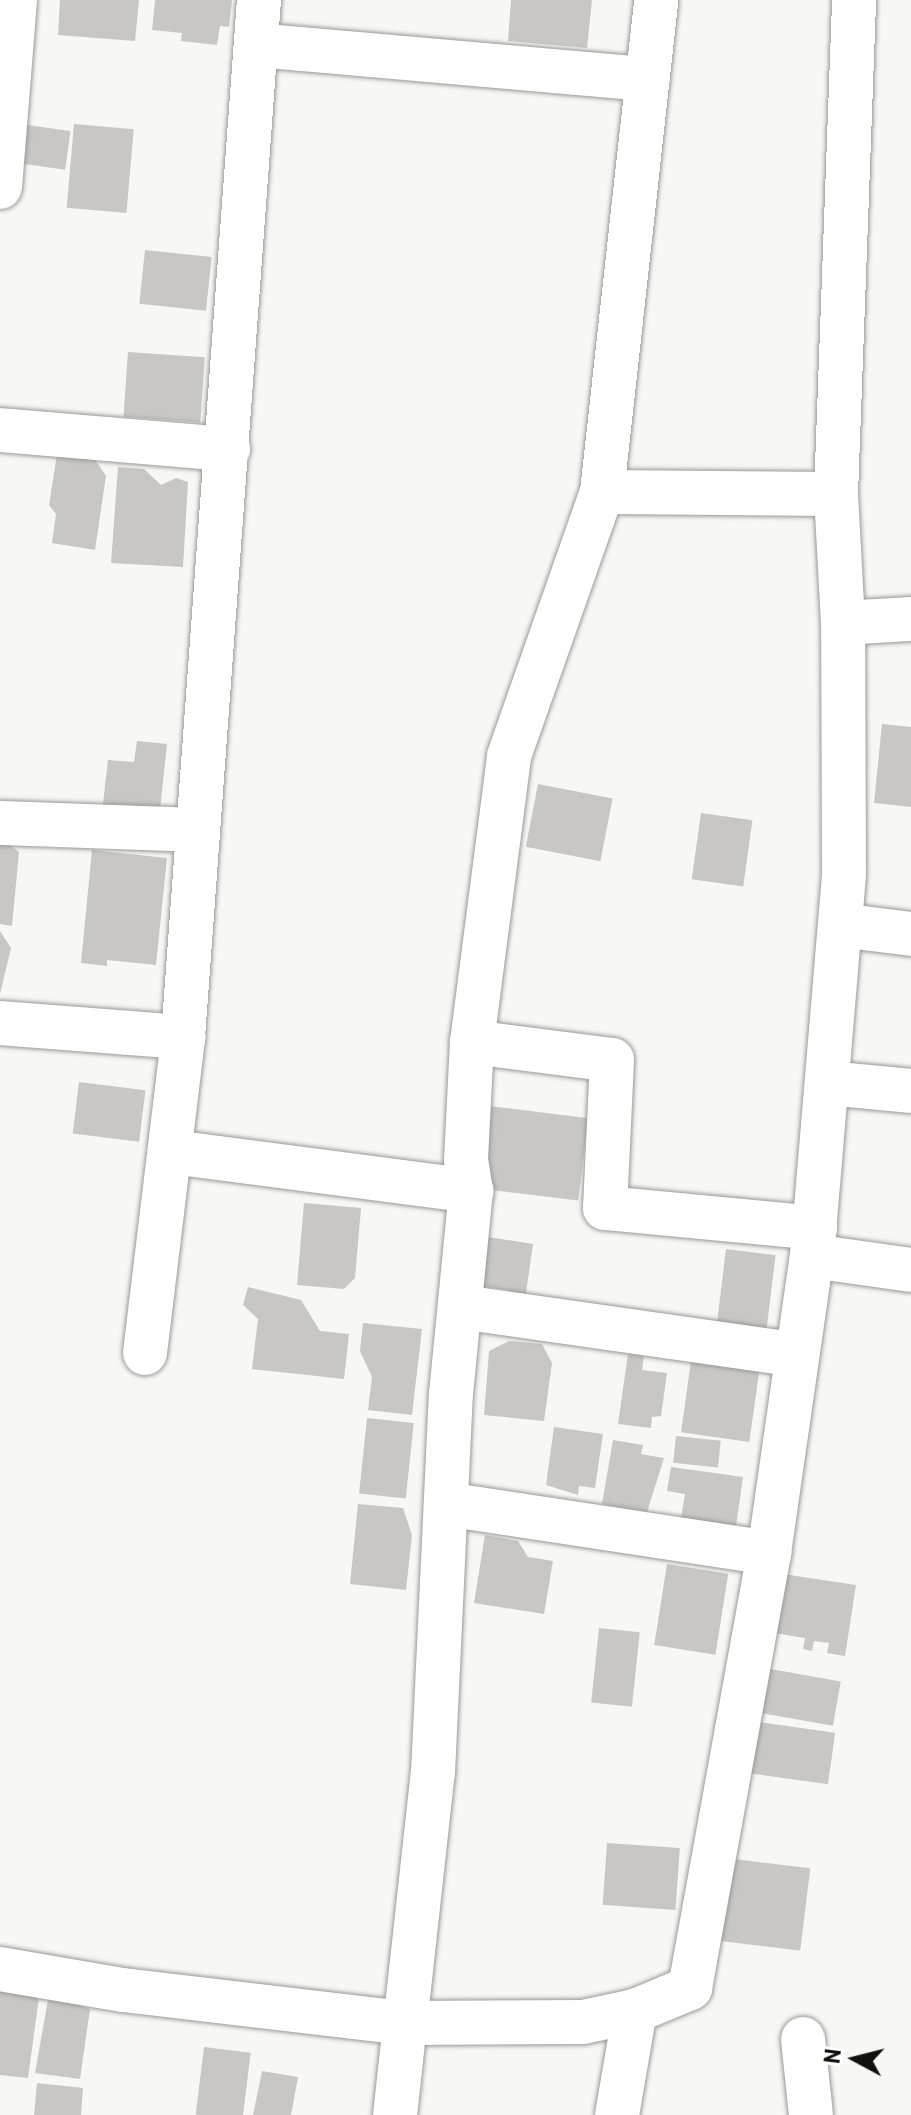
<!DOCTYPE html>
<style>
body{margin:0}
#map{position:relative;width:911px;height:2115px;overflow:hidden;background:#f7f7f4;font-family:Barlow,sans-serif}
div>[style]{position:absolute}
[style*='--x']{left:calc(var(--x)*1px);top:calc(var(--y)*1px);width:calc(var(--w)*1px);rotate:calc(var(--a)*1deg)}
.building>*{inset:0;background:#c8c7c4;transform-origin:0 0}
.roads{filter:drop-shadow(0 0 2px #999996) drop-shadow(0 0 2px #999996)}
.minor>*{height:44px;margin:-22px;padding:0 22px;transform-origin:22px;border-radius:22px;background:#fff}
span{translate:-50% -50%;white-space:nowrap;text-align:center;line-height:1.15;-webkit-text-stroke:7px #fff;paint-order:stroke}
.north{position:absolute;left:815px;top:2019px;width:80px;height:80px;-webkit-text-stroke:6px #fff;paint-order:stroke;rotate:277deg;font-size:22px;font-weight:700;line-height:32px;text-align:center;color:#10100f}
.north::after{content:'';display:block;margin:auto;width:28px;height:36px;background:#10100f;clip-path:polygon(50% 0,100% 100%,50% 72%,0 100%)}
</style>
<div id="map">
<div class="building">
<i style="clip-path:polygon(60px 0,139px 0,135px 41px,58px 35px)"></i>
<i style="clip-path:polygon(155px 0,232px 0,229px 27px,220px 26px,217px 45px,181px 41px,182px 33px,152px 30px)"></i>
<i style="clip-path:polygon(511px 0,592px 0,587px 48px,508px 41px)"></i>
<i style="left:20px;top:124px;width:51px;height:39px;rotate:8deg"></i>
<i style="left:74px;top:124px;width:60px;height:84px;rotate:5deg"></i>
<i style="left:145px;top:250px;width:67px;height:54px;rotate:6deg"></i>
<i style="left:128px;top:352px;width:77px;height:65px;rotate:4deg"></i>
<i style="clip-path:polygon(58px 448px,90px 452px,106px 476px,95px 550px,52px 543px,56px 514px,49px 505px)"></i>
<i style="clip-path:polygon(118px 467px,144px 469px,161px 485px,176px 478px,188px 482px,183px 567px,111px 563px)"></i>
<i style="clip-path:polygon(882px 724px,911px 727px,911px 807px,874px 803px)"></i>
<i style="clip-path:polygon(137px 741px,167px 744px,159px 819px,102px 812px,108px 760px,134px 762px)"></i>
<i style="left:538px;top:784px;width:76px;height:64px;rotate:11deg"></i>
<i style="left:701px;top:813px;width:52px;height:67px;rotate:8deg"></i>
<i style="clip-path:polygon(0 837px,19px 852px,12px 926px,0 924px)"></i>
<i style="clip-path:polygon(92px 850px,167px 858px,156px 965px,107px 960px,107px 966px,81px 963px)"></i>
<i style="clip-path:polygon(0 931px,11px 948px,0 994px)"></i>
<i style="left:79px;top:1082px;width:67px;height:52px;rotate:7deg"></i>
<i style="left:489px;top:1106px;width:100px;height:83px;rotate:7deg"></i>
<i style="clip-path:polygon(304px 1203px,361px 1208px,355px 1278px,344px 1289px,297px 1285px)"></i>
<i style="clip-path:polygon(488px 1237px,533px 1244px,525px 1300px,511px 1298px,509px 1290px,481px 1286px)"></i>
<i style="left:726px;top:1249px;width:50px;height:76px;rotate:7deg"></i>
<i style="clip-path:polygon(248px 1287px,301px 1300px,320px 1331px,349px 1334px,344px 1379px,252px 1369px,258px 1319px,243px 1305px)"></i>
<i style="clip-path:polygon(363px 1323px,422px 1329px,412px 1415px,368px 1410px,372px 1377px,360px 1351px)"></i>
<i style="clip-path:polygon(509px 1341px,542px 1344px,552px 1363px,544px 1421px,484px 1415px,489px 1351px)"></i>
<i style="clip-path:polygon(628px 1354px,644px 1356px,642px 1370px,667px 1373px,661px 1416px,652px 1417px,651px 1428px,618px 1424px)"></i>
<i style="left:691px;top:1361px;width:69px;height:72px;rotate:8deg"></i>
<i style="left:367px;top:1418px;width:47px;height:76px;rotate:6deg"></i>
<i style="clip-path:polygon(554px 1427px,603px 1434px,595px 1488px,579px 1486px,578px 1495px,546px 1485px)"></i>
<i style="left:676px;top:1436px;width:45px;height:27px;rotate:6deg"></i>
<i style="clip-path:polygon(613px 1440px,643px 1445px,641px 1454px,664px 1458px,647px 1512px,602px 1504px)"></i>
<i style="clip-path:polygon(671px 1467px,743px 1477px,736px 1526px,681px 1518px,685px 1494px,667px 1491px)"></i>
<i style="clip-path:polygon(358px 1504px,403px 1508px,412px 1535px,406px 1590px,350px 1584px)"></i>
<i style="clip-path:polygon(485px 1535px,518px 1541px,528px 1557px,553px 1561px,544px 1614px,474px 1603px)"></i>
<i style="left:667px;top:1564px;width:62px;height:82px;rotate:9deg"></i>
<i style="clip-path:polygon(783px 1574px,856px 1585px,845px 1656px,827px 1653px,829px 1643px,814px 1641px,812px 1651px,803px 1649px,805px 1638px,774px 1633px)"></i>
<i style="left:599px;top:1628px;width:41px;height:75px;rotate:6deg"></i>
<i style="left:759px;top:1667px;width:83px;height:45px;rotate:10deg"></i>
<i style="left:751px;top:1721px;width:85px;height:52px;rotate:8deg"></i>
<i style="left:607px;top:1843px;width:73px;height:62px;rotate:4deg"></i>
<i style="left:718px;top:1857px;width:93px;height:83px;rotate:7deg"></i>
<i style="clip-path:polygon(0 1991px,39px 1997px,28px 2078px,0 2075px)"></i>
<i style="clip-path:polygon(49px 1994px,90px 2009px,80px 2079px,35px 2073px)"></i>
<i style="left:204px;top:2047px;width:47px;height:68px;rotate:7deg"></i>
<i style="clip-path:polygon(262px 2071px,298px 2077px,291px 2115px,253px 2115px)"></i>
<i style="clip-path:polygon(37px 2083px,83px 2088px,81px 2115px,34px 2115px)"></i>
</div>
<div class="roads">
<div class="minor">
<i style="--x:256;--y:45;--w:393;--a:5"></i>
<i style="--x:0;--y:187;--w:188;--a:-85.4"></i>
<i style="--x:0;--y:430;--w:229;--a:4.8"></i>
<i style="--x:836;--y:494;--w:494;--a:-87.9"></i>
<i style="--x:843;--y:623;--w:68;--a:-3.4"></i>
<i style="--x:0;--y:823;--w:198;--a:2"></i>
<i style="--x:840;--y:925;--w:72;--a:7.2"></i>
<i style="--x:0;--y:1023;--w:184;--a:4.4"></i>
<i style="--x:472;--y:1042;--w:141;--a:7.3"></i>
<i style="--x:612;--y:1060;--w:148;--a:92.7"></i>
<i style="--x:605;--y:1208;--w:211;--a:5.4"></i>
<i style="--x:827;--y:1083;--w:84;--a:5.4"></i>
<i style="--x:172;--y:1152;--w:302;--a:7.4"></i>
<i style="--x:812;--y:1256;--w:100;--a:8"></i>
<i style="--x:461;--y:1307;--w:339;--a:8.1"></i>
<i style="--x:145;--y:1353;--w:318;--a:-83.1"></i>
<i style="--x:183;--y:1037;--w:1040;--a:-85.81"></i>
<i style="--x:446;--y:1504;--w:327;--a:8.6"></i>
<i style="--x:0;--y:1969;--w:125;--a:9.7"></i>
<i style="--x:123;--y:1990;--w:285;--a:6.7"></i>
<i style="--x:406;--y:2023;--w:177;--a:-0.3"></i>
<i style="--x:583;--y:2022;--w:53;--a:-11.9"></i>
<i style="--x:635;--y:2011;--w:60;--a:-22.7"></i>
<i style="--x:690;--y:1988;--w:442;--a:-79.7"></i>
<i style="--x:769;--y:1553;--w:300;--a:-81.8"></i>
<i style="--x:812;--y:1256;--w:383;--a:-85.2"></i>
<i style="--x:844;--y:874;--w:251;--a:-90.2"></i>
<i style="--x:843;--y:623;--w:129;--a:-93.1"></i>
<i style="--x:836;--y:494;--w:234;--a:-179.5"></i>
<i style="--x:602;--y:492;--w:495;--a:-83.7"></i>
<i style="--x:803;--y:2039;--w:76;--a:84"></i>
<i style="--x:395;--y:2115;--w:344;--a:-83.7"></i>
<i style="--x:433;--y:1773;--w:379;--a:-87.3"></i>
<i style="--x:451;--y:1394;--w:204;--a:-84.4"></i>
<i style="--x:471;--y:1191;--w:31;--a:-99"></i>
<i style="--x:466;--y:1160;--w:118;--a:-87.1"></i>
<i style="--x:472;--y:1042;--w:288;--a:-82.6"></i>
<i style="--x:509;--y:756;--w:280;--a:-70.6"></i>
<i style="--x:617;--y:2115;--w:106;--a:-80.2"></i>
</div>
</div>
<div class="north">N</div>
</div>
